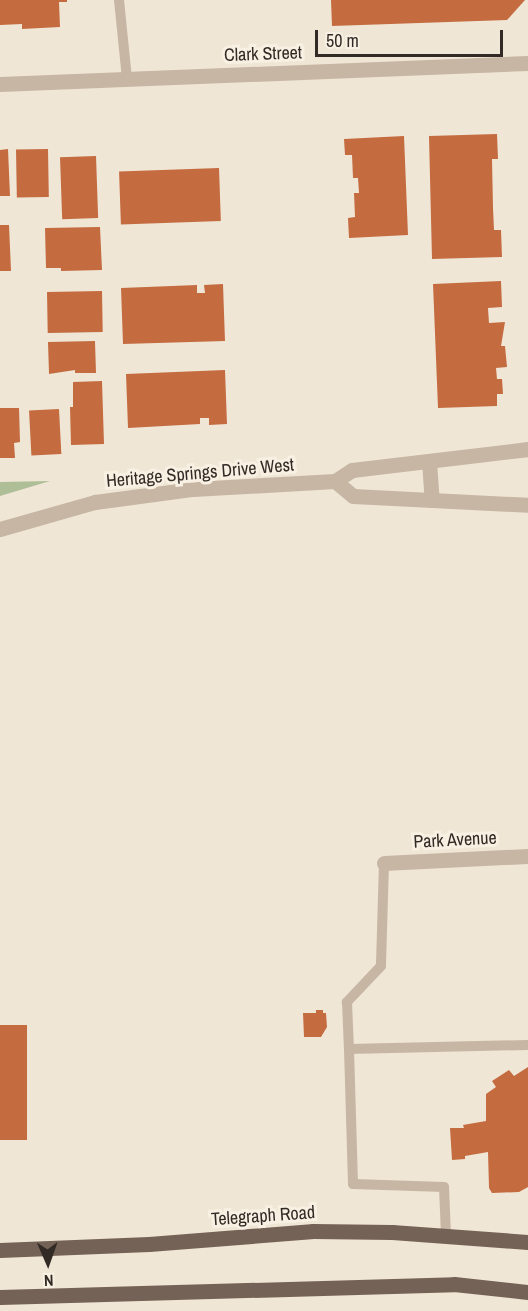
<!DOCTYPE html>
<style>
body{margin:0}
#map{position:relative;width:528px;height:1311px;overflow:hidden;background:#f0e6d6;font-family:"Archivo Narrow",sans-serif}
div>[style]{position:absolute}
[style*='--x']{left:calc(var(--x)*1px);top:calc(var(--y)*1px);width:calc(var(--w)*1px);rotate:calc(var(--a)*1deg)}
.green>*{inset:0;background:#aebe97}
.building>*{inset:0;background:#c46b40;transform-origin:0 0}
.service>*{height:10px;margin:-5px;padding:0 5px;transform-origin:5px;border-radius:5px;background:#c7b6a3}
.minor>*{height:15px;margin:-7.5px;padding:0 7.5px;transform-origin:7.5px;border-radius:7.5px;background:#c7b6a3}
.tertiary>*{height:15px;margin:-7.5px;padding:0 7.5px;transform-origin:7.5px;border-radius:7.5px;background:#c7b6a3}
.primary>*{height:15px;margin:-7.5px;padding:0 7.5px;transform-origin:7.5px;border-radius:7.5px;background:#746256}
span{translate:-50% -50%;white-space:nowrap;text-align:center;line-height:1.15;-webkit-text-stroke:6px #f8f0e2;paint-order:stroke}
.street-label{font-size:18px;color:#322a25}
.north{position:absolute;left:18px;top:1233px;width:60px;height:60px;-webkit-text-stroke:4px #f8f0e2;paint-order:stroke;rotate:178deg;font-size:16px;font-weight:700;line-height:24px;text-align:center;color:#322a25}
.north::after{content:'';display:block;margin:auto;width:21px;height:27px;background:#322a25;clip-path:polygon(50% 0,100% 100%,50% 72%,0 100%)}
.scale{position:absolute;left:315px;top:30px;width:188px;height:27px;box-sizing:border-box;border:3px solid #322a25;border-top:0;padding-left:8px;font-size:18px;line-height:21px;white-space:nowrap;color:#322a25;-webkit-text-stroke:4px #f8f0e2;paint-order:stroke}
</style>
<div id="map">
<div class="green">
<i style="clip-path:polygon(50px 481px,0 496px,0 482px)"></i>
</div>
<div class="building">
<i style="clip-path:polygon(0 0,67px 0,67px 2px,59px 2px,60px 27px,22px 29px,22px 24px,0 25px)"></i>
<i style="clip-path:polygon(331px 0,525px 0,507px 20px,332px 26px)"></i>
<i style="clip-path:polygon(497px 134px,498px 159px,492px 159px,493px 208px,494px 230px,501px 230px,502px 257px,432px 259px,429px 136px)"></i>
<i style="clip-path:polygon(404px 136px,408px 235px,349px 238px,348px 218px,355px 217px,354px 193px,359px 193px,358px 178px,353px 178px,352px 155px,345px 155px,344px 139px)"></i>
<i style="clip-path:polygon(8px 149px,10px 196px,0 196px,0 150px)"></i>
<i style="left:48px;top:149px;width:48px;height:32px;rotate:89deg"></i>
<i style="left:96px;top:156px;width:62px;height:36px;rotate:88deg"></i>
<i style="left:219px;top:168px;width:53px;height:100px;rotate:88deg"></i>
<i style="clip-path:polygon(0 225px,9px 225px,11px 271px,0 271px)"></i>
<i style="clip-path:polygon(100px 227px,102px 270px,61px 271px,61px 268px,46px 268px,45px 228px)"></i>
<i style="clip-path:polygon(501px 281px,502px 307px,488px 308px,489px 323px,505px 322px,501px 346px,505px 346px,507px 367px,496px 368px,497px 379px,502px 379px,503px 394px,497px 394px,497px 406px,438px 408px,433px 284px)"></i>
<i style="clip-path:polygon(223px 284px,225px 341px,123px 344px,121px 288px,197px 285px,197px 293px,205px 293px,204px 285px)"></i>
<i style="left:102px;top:291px;width:41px;height:55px;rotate:89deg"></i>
<i style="clip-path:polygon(95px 341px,96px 373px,75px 373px,75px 370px,49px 374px,48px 342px)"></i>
<i style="clip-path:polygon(225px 370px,227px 424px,209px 425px,209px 418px,200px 418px,200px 424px,128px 428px,126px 374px)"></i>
<i style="clip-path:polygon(102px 381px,104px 444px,71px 445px,70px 407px,73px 407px,73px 382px)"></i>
<i style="clip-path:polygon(0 408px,19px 408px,20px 442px,14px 443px,15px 458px,0 458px)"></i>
<i style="left:59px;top:409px;width:45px;height:30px;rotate:87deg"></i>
<i style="clip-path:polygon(316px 1010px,323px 1010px,323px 1013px,326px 1013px,327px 1027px,321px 1037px,304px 1037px,303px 1013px,316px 1013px)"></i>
<i style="left:0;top:1025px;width:27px;height:115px"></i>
<i style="clip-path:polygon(528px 1067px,528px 1187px,519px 1192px,492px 1193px,489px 1188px,488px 1152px,465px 1156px,465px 1159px,452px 1160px,450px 1128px,464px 1128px,463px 1125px,486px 1121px,486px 1094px,496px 1087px,492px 1081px,509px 1070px,514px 1076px)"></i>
</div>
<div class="service">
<i style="--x:119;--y:0;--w:79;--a:84.2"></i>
<i style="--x:384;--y:863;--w:103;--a:91.7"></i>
<i style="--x:381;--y:966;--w:50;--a:133.4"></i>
<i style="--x:347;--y:1002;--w:47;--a:87.6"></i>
<i style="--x:349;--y:1049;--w:179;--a:-1.3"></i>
<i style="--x:349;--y:1049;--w:135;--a:88.3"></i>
<i style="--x:353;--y:1184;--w:91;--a:1.9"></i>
<i style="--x:444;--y:1187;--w:48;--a:87.6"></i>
</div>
<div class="minor">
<i style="--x:0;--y:84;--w:528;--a:-2.28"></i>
<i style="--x:384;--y:863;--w:144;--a:-2.8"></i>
</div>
<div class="tertiary">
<i style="--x:429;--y:461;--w:39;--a:86"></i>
<i style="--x:335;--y:481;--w:23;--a:40"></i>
<i style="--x:353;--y:496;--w:175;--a:2.9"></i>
<i style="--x:0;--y:529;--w:99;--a:-15.9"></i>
<i style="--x:95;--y:502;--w:99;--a:-7.6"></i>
<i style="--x:193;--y:489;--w:142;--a:-3.2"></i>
<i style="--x:335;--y:481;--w:20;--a:-33"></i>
<i style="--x:352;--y:470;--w:177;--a:-6.8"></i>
</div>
<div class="primary">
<i style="--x:0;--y:1250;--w:149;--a:-2.3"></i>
<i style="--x:149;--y:1244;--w:165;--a:-4.5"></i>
<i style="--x:313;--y:1231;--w:79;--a:0.7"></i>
<i style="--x:392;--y:1232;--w:136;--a:4.2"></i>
<i style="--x:0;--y:1297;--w:454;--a:-1.6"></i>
<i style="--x:454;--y:1284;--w:74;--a:6.2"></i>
</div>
<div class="street-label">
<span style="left:263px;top:54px;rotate:-2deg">Clark Street</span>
<span style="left:200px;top:473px;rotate:-5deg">Heritage Springs Drive West</span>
<span style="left:455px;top:840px;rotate:-3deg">Park Avenue</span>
<span style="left:263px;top:1216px;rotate:-4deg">Telegraph Road</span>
</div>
<div class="north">N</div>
<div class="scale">50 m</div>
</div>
